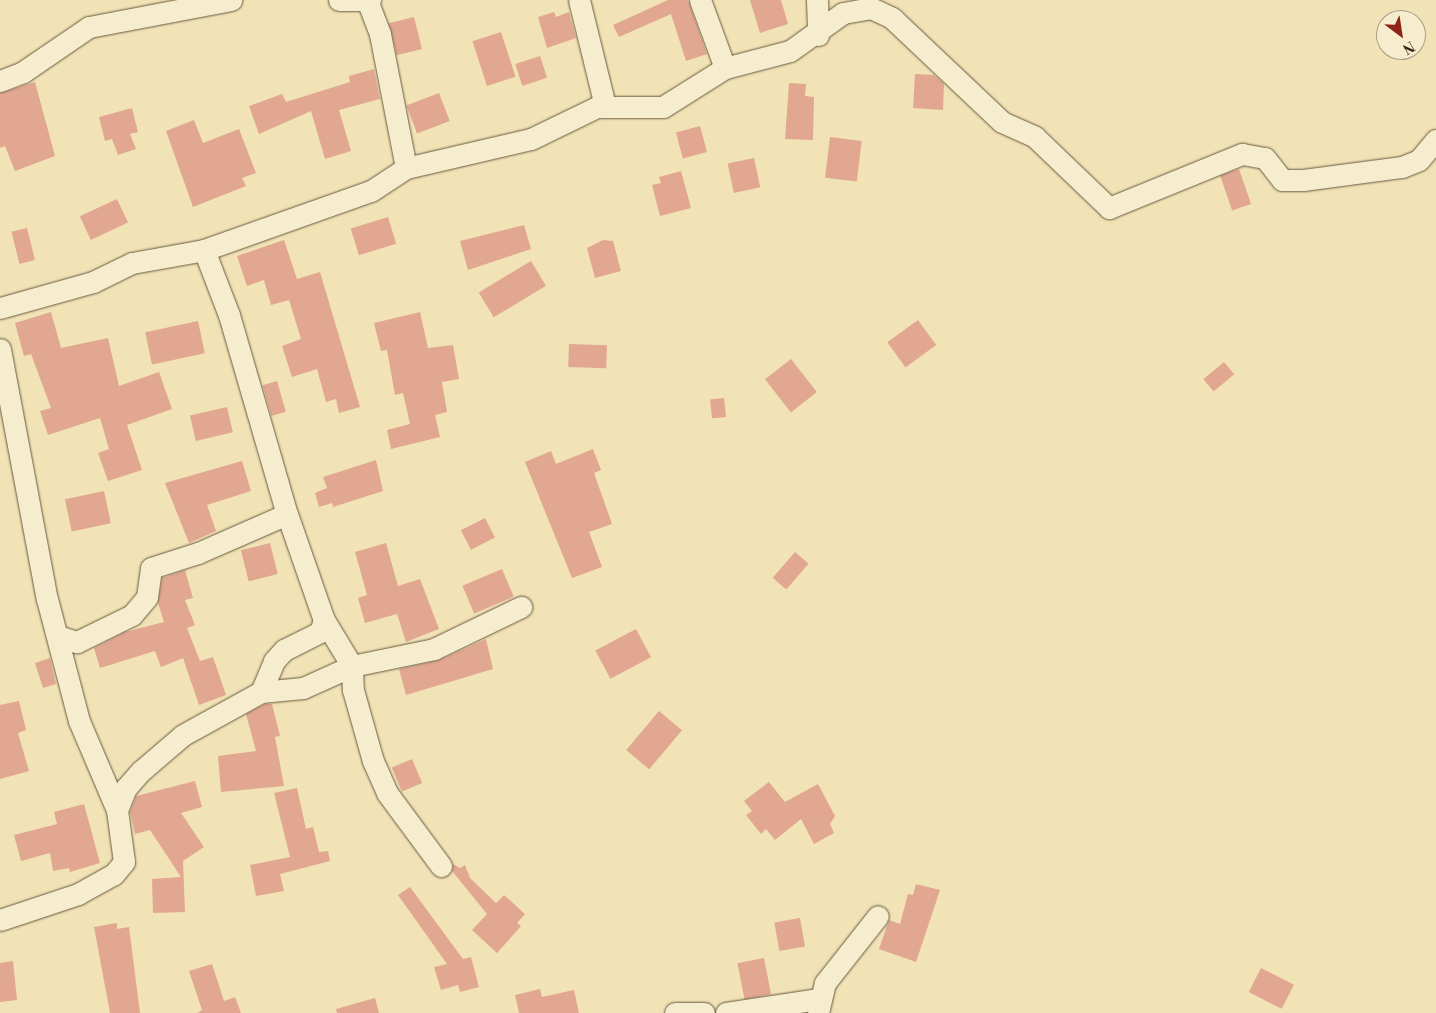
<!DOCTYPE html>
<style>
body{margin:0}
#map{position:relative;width:1436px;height:1013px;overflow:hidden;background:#f1e3b5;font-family:"Libre Bodoni",serif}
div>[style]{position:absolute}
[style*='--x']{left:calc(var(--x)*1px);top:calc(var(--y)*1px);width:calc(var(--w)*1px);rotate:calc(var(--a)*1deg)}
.building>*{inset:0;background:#e1a791;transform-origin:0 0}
.roads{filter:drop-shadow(0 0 1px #685841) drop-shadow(0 0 1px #685841)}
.minor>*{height:21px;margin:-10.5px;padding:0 10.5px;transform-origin:10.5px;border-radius:10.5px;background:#f6edcf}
span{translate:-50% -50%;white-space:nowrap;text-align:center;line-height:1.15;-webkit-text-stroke:4px #f6edcf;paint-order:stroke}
.north{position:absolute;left:1376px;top:10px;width:50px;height:50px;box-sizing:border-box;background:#f6edcf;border:1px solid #ab9f87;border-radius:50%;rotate:149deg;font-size:14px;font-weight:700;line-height:20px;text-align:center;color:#3a291a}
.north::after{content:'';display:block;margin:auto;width:18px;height:22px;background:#8f2418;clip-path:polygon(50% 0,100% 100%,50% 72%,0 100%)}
</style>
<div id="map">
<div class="building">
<i style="clip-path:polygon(668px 0,688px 0,707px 54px,686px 61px,671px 14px,619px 37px,613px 25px)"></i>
<i style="clip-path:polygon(750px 0,781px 0,788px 24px,760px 33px)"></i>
<i style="clip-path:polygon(554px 12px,556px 17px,569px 12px,576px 38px,547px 48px,538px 17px)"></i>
<i style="left:414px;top:17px;width:33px;height:26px;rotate:76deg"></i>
<i style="left:501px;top:32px;width:47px;height:30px;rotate:72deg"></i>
<i style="left:540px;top:56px;width:23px;height:26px;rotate:72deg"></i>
<i style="clip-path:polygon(374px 69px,380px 99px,339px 110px,351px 151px,325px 159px,311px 111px,259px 134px,249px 106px,282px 94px,286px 102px,350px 82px,349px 76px)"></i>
<i style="clip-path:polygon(915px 74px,934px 75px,944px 84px,943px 110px,913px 108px)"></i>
<i style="clip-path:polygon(35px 82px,55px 156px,15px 171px,5px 146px,0 148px,0 93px)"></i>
<i style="clip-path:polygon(789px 83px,806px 84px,805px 96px,814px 97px,813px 140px,785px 139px)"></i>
<i style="left:439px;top:93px;width:30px;height:35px;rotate:69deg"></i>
<i style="clip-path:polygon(132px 108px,138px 132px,130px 134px,136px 149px,118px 155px,112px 139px,105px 141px,99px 117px)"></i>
<i style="clip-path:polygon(194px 120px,203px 143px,239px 129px,256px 173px,242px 178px,246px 186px,193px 207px,166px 131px)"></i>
<i style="left:700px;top:126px;width:27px;height:25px;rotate:75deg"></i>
<i style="left:830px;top:137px;width:32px;height:41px;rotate:7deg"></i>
<i style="left:754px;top:158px;width:30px;height:27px;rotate:78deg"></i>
<i style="left:1239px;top:169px;width:37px;height:20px;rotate:71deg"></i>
<i style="clip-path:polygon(681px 171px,691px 208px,660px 216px,652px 185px,661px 183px,659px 177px)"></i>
<i style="left:117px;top:199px;width:26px;height:41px;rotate:65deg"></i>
<i style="left:388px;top:217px;width:28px;height:39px;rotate:73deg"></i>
<i style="clip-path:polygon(524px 225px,531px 249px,468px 270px,460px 241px)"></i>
<i style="left:27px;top:228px;width:33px;height:16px;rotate:76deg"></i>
<i style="clip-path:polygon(284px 240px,297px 279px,320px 272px,360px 407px,339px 413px,336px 399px,326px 402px,317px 369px,292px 377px,282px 346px,301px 339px,289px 300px,271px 305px,264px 280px,247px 286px,237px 256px)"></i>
<i style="clip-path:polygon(603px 240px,613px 241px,621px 271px,595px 278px,587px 248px)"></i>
<i style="left:531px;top:261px;width:29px;height:61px;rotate:59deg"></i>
<i style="clip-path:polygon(51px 312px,61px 348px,108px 338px,119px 386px,159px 372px,172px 409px,127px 425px,142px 470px,108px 481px,98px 453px,109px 449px,100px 418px,48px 435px,40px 411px,51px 408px,31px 354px,24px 356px,15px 323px)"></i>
<i style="clip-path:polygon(420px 312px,428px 348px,453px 345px,459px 379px,442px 382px,447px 412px,435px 415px,440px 437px,391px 449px,387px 430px,410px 424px,403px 393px,395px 395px,387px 350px,381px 351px,374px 323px)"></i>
<i style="left:918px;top:320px;width:31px;height:38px;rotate:54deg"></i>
<i style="left:198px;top:321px;width:33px;height:54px;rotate:78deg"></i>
<i style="left:569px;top:344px;width:38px;height:23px;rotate:2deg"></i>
<i style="left:791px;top:359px;width:42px;height:33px;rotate:52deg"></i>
<i style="left:1224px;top:362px;width:16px;height:27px;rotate:50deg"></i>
<i style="left:277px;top:381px;width:32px;height:15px;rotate:74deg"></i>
<i style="left:724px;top:398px;width:19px;height:14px;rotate:84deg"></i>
<i style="left:227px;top:407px;width:26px;height:38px;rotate:77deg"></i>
<i style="clip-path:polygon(593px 449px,601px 470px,594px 473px,612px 524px,589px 532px,602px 567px,572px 578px,525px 462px,551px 451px,556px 464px)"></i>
<i style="clip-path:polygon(376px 460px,383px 491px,333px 507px,332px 503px,319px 507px,315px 493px,327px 488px,323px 477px)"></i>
<i style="clip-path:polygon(242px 461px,251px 491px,207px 505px,216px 531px,189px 543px,165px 483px)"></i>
<i style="left:104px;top:491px;width:33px;height:40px;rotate:78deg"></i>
<i style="left:485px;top:518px;width:22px;height:27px;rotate:63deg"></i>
<i style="left:270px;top:543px;width:32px;height:30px;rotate:76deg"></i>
<i style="clip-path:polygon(386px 543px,398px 586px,420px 579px,439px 629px,406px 642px,397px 614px,365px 623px,358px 598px,367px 595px,355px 552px)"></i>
<i style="left:795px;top:552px;width:18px;height:34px;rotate:41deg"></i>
<i style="left:502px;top:569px;width:30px;height:43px;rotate:67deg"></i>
<i style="clip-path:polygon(185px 570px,193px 598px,185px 600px,195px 625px,187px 628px,200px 661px,213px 657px,226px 695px,199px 705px,183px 658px,161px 667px,155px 651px,100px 668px,94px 648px,125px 632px,164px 622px,158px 603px,162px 578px)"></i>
<i style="left:636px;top:629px;width:32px;height:46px;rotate:62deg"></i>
<i style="clip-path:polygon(486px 639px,493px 669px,406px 695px,399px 669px,439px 660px)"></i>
<i style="clip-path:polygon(50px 658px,56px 684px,43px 688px,35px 663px)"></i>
<i style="clip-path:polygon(19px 701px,26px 730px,18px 733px,29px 771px,0 779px,0 705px)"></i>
<i style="clip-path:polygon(265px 704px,272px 704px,280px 736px,275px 737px,284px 786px,221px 792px,218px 756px,256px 751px,246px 714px)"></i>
<i style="left:659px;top:711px;width:30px;height:51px;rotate:40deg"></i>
<i style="left:412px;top:759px;width:26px;height:22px;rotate:67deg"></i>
<i style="clip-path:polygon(195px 781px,202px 807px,181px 813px,204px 847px,183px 861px,185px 912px,153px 913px,152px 879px,181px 877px,150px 830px,135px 834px,130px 812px,136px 796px)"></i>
<i style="clip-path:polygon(769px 782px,785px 802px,818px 784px,835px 816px,830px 824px,834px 833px,814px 844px,801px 819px,775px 840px,766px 829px,761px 834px,746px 815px,752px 811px,744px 801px)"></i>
<i style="clip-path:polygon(297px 788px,306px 829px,313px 827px,319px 852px,328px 851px,330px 861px,280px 874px,284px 891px,256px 896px,250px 865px,290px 857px,274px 793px)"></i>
<i style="clip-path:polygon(84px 804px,100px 863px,70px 872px,69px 868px,53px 871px,50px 853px,21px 861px,14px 835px,57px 824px,54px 812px)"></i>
<i style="clip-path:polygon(453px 864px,460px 868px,465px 865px,470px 878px,496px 903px,504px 895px,525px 914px,517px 923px,521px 926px,497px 953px,472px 930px,487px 914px,452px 871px)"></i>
<i style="clip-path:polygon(916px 884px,940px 890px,916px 962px,879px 949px,889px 920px,900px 924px,908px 894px,913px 895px)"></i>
<i style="clip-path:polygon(410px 887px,463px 959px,471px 957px,479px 987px,460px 992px,458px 985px,441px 990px,434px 967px,447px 964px,398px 895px)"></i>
<i style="left:800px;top:918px;width:29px;height:26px;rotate:80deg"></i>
<i style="clip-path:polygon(117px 923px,117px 929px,129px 927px,140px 1013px,110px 1013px,94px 927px)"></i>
<i style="left:764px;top:958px;width:37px;height:27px;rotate:79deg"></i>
<i style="clip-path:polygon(13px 961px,17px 1000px,0 1002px,0 963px)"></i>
<i style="clip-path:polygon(212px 964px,224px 1001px,235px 997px,241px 1013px,197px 1013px,202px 1010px,189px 971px)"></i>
<i style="left:1261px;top:968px;width:37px;height:27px;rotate:27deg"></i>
<i style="clip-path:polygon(540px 989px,542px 997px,574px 990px,579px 1013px,519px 1013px,515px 995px)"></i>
<i style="clip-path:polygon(375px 998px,379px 1013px,337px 1013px,336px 1009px)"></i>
</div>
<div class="roads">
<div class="minor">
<i style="--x:339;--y:0;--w:31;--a:0"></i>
<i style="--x:367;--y:0;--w:36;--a:69"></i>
<i style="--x:380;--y:34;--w:136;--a:79"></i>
<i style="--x:579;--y:0;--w:109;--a:76.2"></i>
<i style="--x:700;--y:0;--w:72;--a:69.8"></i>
<i style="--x:817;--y:0;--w:35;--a:88"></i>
<i style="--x:0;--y:81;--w:25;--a:-21"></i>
<i style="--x:23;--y:72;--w:80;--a:-34.3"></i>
<i style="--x:89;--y:27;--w:145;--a:-10.8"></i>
<i style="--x:204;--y:250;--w:177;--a:-19.5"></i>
<i style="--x:371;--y:191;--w:42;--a:-33.3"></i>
<i style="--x:406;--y:168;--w:128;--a:-13.1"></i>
<i style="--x:531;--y:139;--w:73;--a:-25.9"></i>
<i style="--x:597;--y:107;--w:66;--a:0"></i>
<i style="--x:663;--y:107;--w:73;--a:-32.2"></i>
<i style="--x:725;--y:68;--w:67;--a:-14.7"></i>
<i style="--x:790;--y:51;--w:65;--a:-35.6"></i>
<i style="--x:843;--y:13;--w:28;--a:-10"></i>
<i style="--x:871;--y:8;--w:23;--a:25"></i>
<i style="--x:892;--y:18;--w:151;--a:43.4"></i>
<i style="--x:1002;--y:122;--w:36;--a:24"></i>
<i style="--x:1035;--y:137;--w:103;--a:43.8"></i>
<i style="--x:1109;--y:208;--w:144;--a:-22.1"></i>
<i style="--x:1242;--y:154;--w:23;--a:10"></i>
<i style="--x:1265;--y:158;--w:28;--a:52"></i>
<i style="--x:1282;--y:180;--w:21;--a:0"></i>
<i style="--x:1303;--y:180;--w:100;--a:-7.5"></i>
<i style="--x:1402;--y:167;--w:18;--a:-22"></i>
<i style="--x:1419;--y:160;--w:26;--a:-50"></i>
<i style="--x:0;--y:308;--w:97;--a:-15.6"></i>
<i style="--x:93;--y:282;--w:43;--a:-26"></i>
<i style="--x:132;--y:263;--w:73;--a:-10.2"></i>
<i style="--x:204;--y:250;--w:70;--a:69"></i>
<i style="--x:229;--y:315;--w:207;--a:73.8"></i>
<i style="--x:287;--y:514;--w:112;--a:70.8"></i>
<i style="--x:324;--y:620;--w:54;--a:58.7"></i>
<i style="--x:352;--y:666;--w:24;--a:88"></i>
<i style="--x:353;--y:690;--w:74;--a:74.3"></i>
<i style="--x:373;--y:761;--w:35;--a:66"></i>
<i style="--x:387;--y:793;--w:91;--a:53.5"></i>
<i style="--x:0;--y:349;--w:254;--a:79.4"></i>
<i style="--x:47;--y:599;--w:126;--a:75.3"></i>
<i style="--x:79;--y:721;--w:97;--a:66.9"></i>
<i style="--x:117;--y:810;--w:52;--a:82.3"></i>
<i style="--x:124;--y:862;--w:16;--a:130"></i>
<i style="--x:114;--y:874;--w:41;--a:150.9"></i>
<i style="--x:78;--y:894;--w:82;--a:161.6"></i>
<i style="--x:58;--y:636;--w:20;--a:18"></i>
<i style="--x:77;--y:642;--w:61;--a:-26.1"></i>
<i style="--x:132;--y:615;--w:23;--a:-50"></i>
<i style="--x:147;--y:597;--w:29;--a:-82"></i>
<i style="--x:151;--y:568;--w:49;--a:-17.7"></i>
<i style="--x:198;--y:553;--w:97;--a:-23.7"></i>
<i style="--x:261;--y:692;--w:34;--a:-67"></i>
<i style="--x:274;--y:661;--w:15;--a:-48"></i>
<i style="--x:284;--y:650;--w:40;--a:-26.6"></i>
<i style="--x:320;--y:632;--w:13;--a:-72"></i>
<i style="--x:117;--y:810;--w:24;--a:-68"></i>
<i style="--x:126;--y:788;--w:23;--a:-49"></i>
<i style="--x:141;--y:771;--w:55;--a:-40.6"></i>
<i style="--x:183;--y:735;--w:89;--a:-28.9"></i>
<i style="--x:261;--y:692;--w:42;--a:-5.4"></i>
<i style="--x:303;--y:688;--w:54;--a:-24.2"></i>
<i style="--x:352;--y:666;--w:84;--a:-11.7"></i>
<i style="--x:434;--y:649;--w:97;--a:-25.8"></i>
<i style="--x:675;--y:1013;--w:29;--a:0"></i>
<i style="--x:726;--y:1013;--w:94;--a:-8.6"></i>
<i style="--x:818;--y:1013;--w:31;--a:-77"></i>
<i style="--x:825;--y:983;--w:85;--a:-51.7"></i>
</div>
</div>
<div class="north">N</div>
</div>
